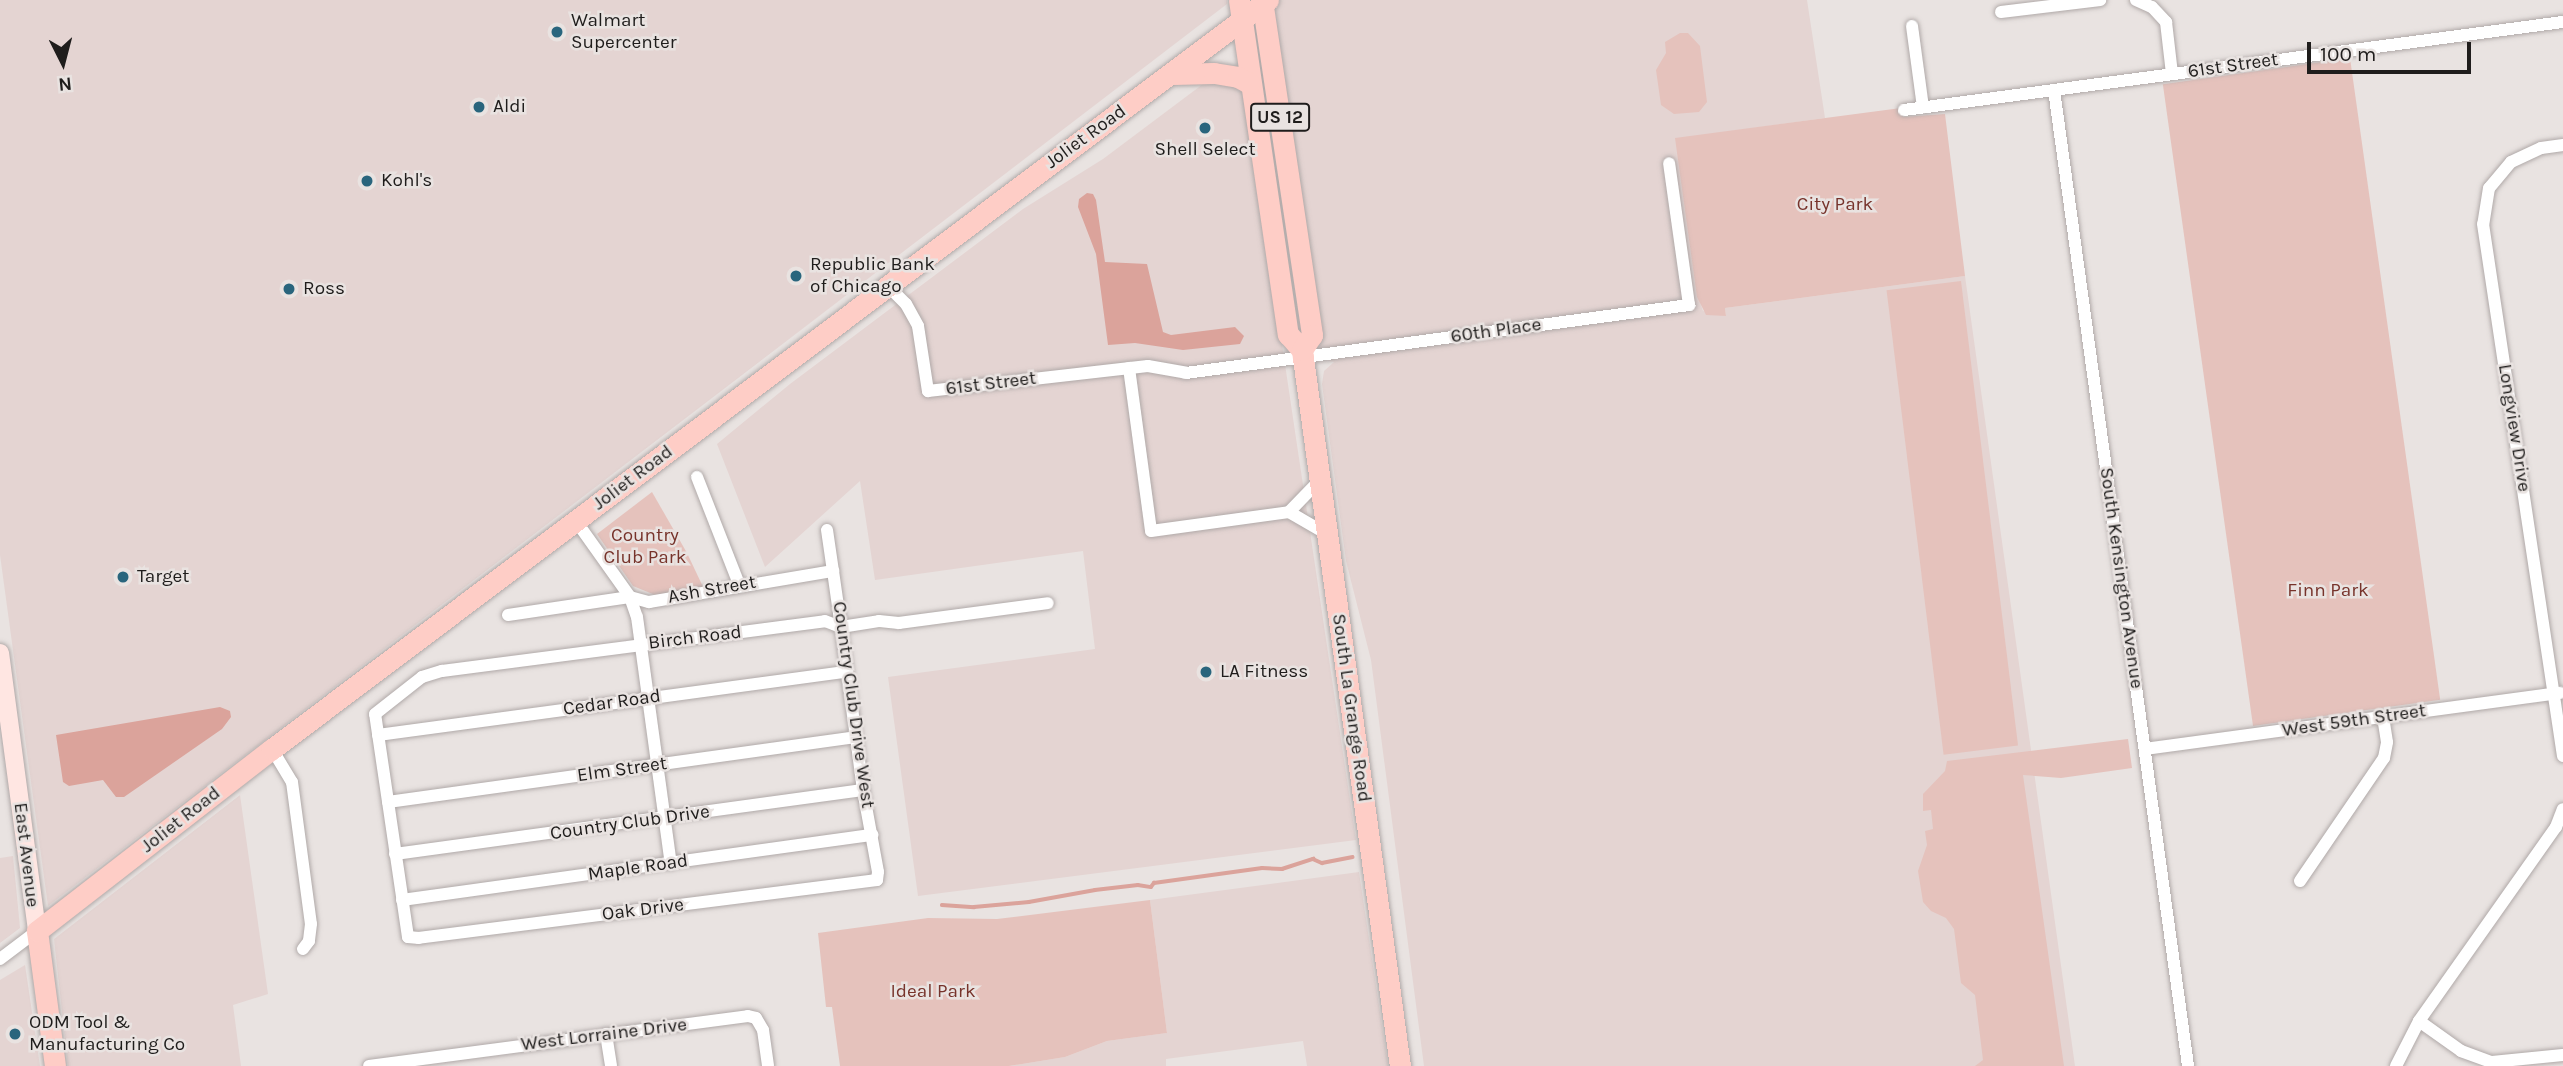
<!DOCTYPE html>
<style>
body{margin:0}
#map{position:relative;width:2563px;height:1066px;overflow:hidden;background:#e9e3e1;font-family:Karla,sans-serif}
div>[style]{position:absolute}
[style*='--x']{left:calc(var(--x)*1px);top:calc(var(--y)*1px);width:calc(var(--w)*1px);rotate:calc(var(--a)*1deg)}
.built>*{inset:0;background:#e4d4d2}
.green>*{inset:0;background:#e5c2bc;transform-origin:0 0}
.water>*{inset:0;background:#dba39b}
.stream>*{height:3.5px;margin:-1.75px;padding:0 1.75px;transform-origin:1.75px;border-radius:1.75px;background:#dba39b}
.roads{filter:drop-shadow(0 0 2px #b0a9a8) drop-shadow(0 0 2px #b0a9a8)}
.street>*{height:12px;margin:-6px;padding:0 6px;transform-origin:6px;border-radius:6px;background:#fff}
.secondary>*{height:18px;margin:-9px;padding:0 9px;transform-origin:9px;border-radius:9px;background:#ffe6e2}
.primary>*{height:21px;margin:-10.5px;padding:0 10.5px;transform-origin:10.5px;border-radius:10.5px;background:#fecdc6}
.dots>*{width:19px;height:19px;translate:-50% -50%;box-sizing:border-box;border:4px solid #e9e3e1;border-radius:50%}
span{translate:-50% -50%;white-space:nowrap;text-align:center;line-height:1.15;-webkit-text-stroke:5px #e9e3e1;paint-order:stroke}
.shield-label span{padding:2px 5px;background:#e9e3e1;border:2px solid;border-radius:5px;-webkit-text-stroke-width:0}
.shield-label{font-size:18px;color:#1f1d1c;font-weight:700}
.poi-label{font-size:19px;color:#1f1d1c}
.left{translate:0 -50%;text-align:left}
.street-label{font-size:19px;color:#1f1d1c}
.park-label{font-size:19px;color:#77332b}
.north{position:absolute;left:28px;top:28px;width:70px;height:70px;-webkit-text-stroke:5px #e9e3e1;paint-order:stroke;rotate:174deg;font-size:19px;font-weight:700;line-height:28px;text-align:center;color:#1f1d1c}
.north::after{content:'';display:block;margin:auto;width:24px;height:32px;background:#1f1d1c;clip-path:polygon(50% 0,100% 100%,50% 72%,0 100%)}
.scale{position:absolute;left:2307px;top:42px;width:164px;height:32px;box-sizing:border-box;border:4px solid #1f1d1c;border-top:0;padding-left:9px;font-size:21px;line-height:24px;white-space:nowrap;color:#1f1d1c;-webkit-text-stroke:5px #e9e3e1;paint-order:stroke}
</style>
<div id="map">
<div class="built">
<i style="clip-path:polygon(0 0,1227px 0,1227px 4px,48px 906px,0 555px)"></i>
<i style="clip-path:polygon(1275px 0,1807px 0,1825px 118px,1676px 139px,1699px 299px,1703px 311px,1726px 316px,1725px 308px,1965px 276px,2075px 1066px,1424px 1066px,1371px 660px,1346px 561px,1322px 384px,1324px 371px,1334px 362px,1305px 355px,1259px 12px)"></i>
<i style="clip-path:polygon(1207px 81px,1239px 85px,1246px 103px,1356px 840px,918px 896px,888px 677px,1095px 649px,1083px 551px,875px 580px,860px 481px,765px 567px,717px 444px,790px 384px,1023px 209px,1103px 159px)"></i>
<i style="clip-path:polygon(240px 795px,268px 994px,233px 1005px,241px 1066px,68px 1066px,54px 939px)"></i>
<i style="clip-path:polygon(13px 856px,20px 928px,0 943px,0 858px)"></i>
<i style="clip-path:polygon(1359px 872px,1388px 1066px,1307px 1066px,1303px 1041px,1166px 1059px,1166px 1066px,1009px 1066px,1065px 1057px,1107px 1041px,1167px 1033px,1150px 900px)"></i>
<i style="clip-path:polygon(25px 965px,40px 1066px,0 1066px,0 980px)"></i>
</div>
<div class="green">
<i style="clip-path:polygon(1680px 33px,1688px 33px,1700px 46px,1707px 102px,1699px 112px,1674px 114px,1661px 105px,1656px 70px,1666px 53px,1665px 42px)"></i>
<i style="left:2350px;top:58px;width:648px;height:189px;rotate:82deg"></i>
<i style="clip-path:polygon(1901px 108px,1903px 117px,1945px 114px,1965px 276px,1725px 308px,1726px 316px,1706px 315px,1697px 297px,1675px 138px)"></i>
<i style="left:1961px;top:281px;width:468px;height:75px;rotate:83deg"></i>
<i style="clip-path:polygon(652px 492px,687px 553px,704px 589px,660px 597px,633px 586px,597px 534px)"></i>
<i style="clip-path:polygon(2128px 739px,2132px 768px,2061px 778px,2023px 775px,2064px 1066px,1975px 1066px,1983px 1060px,1975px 995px,1961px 983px,1954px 929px,1946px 918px,1931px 911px,1923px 902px,1918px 871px,1927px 845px,1925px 831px,1933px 829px,1931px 810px,1923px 811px,1923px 794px,1945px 771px,1947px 761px)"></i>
<i style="clip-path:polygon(1150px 900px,1167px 1033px,1107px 1041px,1065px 1057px,1009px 1066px,840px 1066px,832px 1007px,826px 1007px,818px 933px,928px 918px,997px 919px)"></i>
</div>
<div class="water">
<i style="clip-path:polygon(1087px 193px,1093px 194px,1096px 200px,1105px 262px,1147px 264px,1163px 332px,1171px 335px,1235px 327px,1244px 336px,1240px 344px,1183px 350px,1135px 343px,1108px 345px,1096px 254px,1078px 207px,1079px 199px)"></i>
<i style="clip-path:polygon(220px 707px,230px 711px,231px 717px,222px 729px,124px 797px,116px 797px,103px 780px,69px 786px,63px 782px,56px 735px)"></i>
</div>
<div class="stream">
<i style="--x:942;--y:905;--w:32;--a:4"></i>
<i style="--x:974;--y:907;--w:55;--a:-5.2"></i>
<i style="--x:1029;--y:902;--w:67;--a:-10.3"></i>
<i style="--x:1095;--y:890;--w:43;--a:-6.6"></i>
<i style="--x:1138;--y:885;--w:13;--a:9"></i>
<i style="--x:1151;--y:887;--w:5;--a:-53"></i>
<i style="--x:1154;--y:883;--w:109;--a:-7.9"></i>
<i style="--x:1262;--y:868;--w:20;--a:3"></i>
<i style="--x:1282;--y:869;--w:33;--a:-18"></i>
<i style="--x:1313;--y:859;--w:10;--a:24"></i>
<i style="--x:1322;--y:863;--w:31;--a:-11"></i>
</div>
<div class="roads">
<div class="street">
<i style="--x:2136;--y:0;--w:17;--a:24"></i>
<i style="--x:2152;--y:7;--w:21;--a:47"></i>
<i style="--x:2166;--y:22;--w:52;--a:83.4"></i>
<i style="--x:2001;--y:12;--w:100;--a:-6.9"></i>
<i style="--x:1912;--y:26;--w:82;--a:82.3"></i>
<i style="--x:2054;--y:90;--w:985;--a:82.18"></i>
<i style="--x:1904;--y:110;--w:665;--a:-7.61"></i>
<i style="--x:2563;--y:145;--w:22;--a:172"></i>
<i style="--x:2541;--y:148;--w:33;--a:155"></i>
<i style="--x:2511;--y:162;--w:34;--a:130"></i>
<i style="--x:2489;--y:188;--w:36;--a:99"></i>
<i style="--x:2483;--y:224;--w:538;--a:81.45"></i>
<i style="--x:888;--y:286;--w:25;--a:45"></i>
<i style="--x:906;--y:304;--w:25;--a:61"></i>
<i style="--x:918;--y:326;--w:66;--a:81.3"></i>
<i style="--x:928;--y:391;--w:221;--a:-6.5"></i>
<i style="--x:1148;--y:366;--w:39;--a:10"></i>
<i style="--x:1186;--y:373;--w:508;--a:-7.7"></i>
<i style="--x:1689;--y:305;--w:143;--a:-98"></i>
<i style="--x:1129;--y:368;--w:164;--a:82.3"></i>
<i style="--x:1151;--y:531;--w:139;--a:-7.8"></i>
<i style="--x:1289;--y:512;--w:45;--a:-45.9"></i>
<i style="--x:697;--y:477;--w:115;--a:68.6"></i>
<i style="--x:1289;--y:512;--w:44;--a:30.1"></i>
<i style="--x:576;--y:521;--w:93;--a:54.6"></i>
<i style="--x:630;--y:597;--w:21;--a:71"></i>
<i style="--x:637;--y:617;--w:249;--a:82.2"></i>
<i style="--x:827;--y:530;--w:41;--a:81.7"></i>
<i style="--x:833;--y:571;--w:57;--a:81.9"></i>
<i style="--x:841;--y:627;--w:45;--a:82.4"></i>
<i style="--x:847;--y:672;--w:66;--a:82.1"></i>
<i style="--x:856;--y:737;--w:53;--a:82.5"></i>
<i style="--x:863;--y:790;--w:83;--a:79.6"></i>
<i style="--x:878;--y:872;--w:8;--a:97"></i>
<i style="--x:877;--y:880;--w:462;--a:172.8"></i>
<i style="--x:419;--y:938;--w:11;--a:-175"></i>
<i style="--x:408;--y:937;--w:225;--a:-98.4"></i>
<i style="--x:375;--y:714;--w:60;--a:-38.2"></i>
<i style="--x:422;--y:677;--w:21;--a:-17"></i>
<i style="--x:442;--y:671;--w:386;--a:-7.4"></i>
<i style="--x:825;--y:621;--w:17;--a:21"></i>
<i style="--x:841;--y:627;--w:38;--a:-9"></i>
<i style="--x:879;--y:621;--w:20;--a:6"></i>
<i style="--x:899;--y:623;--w:150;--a:-7.6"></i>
<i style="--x:508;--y:615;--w:123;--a:-8.4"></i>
<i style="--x:630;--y:597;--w:20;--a:15"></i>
<i style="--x:649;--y:602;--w:187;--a:-9.6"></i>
<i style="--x:378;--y:735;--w:473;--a:-7.7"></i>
<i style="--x:272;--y:749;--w:39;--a:59"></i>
<i style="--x:292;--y:782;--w:143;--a:82.4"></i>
<i style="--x:311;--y:924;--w:17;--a:97"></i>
<i style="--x:309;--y:941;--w:10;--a:127"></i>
<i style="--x:2145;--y:749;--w:419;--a:-7.7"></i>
<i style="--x:388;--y:802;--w:472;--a:-7.9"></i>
<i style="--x:395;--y:854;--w:472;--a:-7.8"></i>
<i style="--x:2300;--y:881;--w:149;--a:-55.7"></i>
<i style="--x:2384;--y:758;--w:16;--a:-79"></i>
<i style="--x:2387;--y:742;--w:25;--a:-99"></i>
<i style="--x:402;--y:900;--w:475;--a:-7.9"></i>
<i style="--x:0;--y:959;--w:46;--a:-37.1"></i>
<i style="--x:2419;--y:1021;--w:52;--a:35.5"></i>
<i style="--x:2461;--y:1051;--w:33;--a:20"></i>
<i style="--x:2492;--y:1062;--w:71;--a:-5.6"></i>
<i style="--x:606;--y:1034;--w:32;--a:81"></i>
<i style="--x:369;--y:1066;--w:382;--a:-7.5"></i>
<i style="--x:748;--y:1016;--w:8;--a:14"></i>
<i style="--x:756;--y:1018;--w:14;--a:60"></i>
<i style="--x:763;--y:1030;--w:36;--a:82"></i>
<i style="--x:2396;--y:1066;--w:51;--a:-62.9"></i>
<i style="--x:2419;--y:1021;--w:237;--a:-54.8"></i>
<i style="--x:2556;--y:827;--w:19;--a:-69"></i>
</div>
<div class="secondary">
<i style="--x:0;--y:653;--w:280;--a:82.4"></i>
</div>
<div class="primary">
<i style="--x:1239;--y:0;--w:338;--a:81.7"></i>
<i style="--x:1288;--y:334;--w:21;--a:49"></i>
<i style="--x:1302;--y:350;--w:8;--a:83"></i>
<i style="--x:1303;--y:358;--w:715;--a:82.2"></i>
<i style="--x:1262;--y:0;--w:339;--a:81.5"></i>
<i style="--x:1312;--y:335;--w:18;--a:124"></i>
<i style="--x:1173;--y:74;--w:41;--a:-1.4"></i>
<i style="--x:1214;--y:73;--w:24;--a:9"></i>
<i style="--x:1238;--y:77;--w:13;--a:29"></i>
<i style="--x:55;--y:1066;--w:136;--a:-97.6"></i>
<i style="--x:37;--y:931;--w:297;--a:-37.8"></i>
<i style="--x:272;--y:749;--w:1246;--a:-36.94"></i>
</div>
</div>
<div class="dots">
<i style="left:557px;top:32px;background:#29657d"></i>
<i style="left:479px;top:107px;background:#29657d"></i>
<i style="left:1205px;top:128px;background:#29657d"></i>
<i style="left:367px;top:181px;background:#29657d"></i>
<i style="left:796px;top:276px;background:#29657d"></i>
<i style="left:289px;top:289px;background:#29657d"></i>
<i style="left:123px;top:577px;background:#29657d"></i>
<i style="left:1206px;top:672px;background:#29657d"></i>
<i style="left:15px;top:1034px;background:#29657d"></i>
</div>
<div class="shield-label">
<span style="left:1280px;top:117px">US 12</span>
</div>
<div class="poi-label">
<span class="left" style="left:571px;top:32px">Walmart<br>Supercenter</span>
<span class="left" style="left:493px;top:107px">Aldi</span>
<span style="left:1205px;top:150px">Shell Select</span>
<span class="left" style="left:381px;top:181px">Kohl's</span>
<span class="left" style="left:810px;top:276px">Republic Bank<br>of Chicago</span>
<span class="left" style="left:303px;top:289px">Ross</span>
<span class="left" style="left:137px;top:577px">Target</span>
<span class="left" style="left:1220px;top:672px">LA Fitness</span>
<span class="left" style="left:29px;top:1034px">ODM Tool &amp;<br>Manufacturing Co</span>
</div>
<div class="street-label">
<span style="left:2233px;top:66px;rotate:-8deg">61st Street</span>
<span style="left:1086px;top:137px;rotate:-36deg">Joliet Road</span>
<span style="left:1496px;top:331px;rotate:-8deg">60th Place</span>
<span style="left:991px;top:384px;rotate:-7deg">61st Street</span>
<span style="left:2514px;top:428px;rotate:81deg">Longview Drive</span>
<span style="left:633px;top:478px;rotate:-37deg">Joliet Road</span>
<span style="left:2121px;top:578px;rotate:82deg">South Kensington Avenue</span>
<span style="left:712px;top:590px;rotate:-10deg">Ash Street</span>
<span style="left:695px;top:638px;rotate:-7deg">Birch Road</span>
<span style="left:612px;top:703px;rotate:-8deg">Cedar Road</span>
<span style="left:853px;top:705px;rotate:82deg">Country Club Drive West</span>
<span style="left:1351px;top:708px;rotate:82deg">South La Grange Road</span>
<span style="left:2354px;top:721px;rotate:-8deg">West 59th Street</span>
<span style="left:622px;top:770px;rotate:-8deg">Elm Street</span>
<span style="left:181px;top:820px;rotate:-38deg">Joliet Road</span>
<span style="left:630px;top:823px;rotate:-8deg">Country Club Drive</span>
<span style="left:26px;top:855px;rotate:83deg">East Avenue</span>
<span style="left:638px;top:868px;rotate:-8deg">Maple Road</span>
<span style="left:643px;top:910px;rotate:-7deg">Oak Drive</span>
<span style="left:604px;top:1035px;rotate:-7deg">West Lorraine Drive</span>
</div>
<div class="park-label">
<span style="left:1835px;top:205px">City Park</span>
<span style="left:645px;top:547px">Country<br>Club Park</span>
<span style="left:2328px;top:591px">Finn Park</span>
<span style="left:933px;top:992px">Ideal Park</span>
</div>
<div class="north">N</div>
<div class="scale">100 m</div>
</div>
